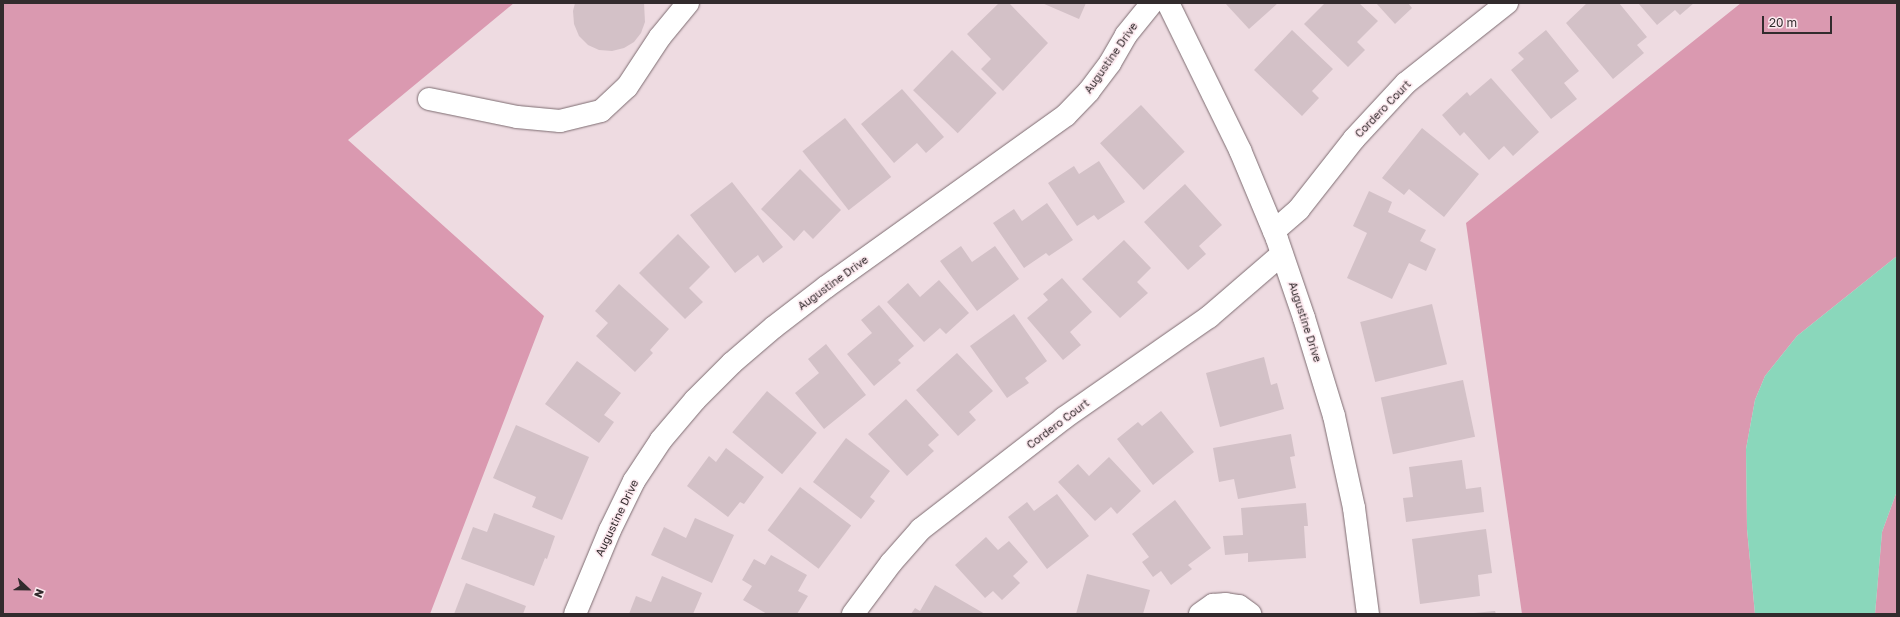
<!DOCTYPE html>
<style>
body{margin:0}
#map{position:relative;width:1900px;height:617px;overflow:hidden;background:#eedbe1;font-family:"Golos Text",sans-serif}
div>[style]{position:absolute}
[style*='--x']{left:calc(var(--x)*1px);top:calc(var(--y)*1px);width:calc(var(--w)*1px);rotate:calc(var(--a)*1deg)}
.green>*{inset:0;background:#da99b0}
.water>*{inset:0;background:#8ad7bb}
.building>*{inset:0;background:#d3c1c7;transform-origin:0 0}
.roads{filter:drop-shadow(0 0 1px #7d6c71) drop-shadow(0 0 1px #7d6c71)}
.minor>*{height:22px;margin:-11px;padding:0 11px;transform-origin:11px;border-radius:11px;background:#fff}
span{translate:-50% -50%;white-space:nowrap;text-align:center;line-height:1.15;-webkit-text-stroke:3px #fce8ee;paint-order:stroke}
.street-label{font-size:11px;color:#322b2d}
.frame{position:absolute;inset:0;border:4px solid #322b2d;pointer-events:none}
.north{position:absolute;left:8px;top:569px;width:40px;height:40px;-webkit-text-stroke:3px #fce8ee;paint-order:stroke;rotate:112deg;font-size:11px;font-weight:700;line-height:16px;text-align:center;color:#322b2d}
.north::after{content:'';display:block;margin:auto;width:14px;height:18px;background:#322b2d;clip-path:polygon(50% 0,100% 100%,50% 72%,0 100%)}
.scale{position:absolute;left:1762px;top:16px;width:70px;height:18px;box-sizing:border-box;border:2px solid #322b2d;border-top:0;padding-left:5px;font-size:12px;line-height:14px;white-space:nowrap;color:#322b2d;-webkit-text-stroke:3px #fce8ee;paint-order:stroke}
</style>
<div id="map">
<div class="green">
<i style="clip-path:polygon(3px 3px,514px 3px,348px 140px,544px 316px,430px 614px,3px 614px)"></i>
<i style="clip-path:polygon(1741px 3px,1897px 3px,1897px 256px,1797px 336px,1765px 376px,1755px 400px,1746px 449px,1747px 529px,1755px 614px,1522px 614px,1466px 223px)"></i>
<i style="clip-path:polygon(1897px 491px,1897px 614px,1875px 614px,1882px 532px)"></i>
</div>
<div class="water">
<i style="clip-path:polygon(1897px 256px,1897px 491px,1882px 532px,1875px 614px,1755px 614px,1747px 529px,1746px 449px,1755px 400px,1765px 376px,1797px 336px)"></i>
</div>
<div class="building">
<i style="clip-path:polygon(575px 3px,644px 3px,645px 22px,641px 33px,634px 42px,624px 48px,612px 51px,599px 50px,588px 45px,579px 36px,574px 24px,573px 11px)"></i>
<i style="clip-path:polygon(999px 3px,1009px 3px,1048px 43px,1003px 91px,981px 69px,991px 59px,967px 34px)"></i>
<i style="clip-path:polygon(1042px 3px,1086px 3px,1079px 19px)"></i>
<i style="clip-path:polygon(1225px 3px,1278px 3px,1249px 29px)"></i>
<i style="clip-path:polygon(1325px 3px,1359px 3px,1378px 21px,1357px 42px,1365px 50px,1348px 67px,1304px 24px)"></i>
<i style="clip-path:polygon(1376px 3px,1408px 3px,1412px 8px,1395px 24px)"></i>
<i style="clip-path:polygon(1587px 3px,1619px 3px,1647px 37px,1637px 45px,1644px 53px,1613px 79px,1566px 23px)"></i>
<i style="clip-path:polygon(1638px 3px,1694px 3px,1680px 15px,1675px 10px,1657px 25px)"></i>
<i style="clip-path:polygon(1292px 30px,1333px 69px,1312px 91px,1319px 98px,1302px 116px,1254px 70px)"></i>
<i style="clip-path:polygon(1546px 30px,1579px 71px,1564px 83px,1577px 99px,1551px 119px,1511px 70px,1524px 59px,1518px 53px)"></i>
<i style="left:952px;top:50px;width:62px;height:56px;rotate:44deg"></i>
<i style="clip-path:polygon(1491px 78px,1539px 132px,1513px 156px,1504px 146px,1489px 160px,1464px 132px,1460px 136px,1442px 115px,1467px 92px,1470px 96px)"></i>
<i style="clip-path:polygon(902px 89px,944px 137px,926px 153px,917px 143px,894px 163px,861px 124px)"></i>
<i style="left:1141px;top:105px;width:64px;height:56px;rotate:47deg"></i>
<i style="left:845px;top:118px;width:75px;height:54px;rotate:52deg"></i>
<i style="clip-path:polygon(1422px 128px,1479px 174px,1444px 217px,1409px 189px,1404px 195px,1382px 178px)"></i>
<i style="clip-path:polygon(1099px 161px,1125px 202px,1098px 220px,1094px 215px,1077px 226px,1048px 183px,1074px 166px,1079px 174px)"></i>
<i style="clip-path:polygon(800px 169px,841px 210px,813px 239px,804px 230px,794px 241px,761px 209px)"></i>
<i style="clip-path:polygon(732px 182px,783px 247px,763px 263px,758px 255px,735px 273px,690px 215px)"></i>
<i style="clip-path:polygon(1185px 184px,1222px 225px,1199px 246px,1206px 254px,1188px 270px,1144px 222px)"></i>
<i style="clip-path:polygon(1369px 191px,1392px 202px,1388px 212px,1426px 230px,1420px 241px,1436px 249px,1426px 271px,1409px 263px,1392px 299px,1347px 278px,1367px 233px,1353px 226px)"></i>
<i style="clip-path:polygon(1047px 203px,1073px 240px,1049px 256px,1046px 253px,1024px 268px,993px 223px,1014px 209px,1022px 221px)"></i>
<i style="clip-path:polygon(678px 234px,710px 267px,689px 288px,703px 302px,685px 319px,639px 273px)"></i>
<i style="clip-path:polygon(1124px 240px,1151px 268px,1137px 282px,1148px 293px,1120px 318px,1082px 279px)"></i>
<i style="clip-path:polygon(961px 246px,972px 262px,995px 246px,1019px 279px,977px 311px,940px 261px)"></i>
<i style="clip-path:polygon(1062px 278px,1092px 312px,1070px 332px,1081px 345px,1063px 360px,1027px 318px,1048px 300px,1043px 294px)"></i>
<i style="clip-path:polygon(939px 280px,969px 313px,946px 334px,940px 328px,924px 342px,887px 302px,908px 283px,920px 297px)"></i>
<i style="clip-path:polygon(619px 284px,669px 329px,650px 350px,653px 353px,635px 372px,596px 336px,608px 323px,595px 311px)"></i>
<i style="left:1432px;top:304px;width:62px;height:74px;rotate:76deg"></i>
<i style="clip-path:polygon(879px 305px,914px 346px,898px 360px,901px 363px,874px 386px,847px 354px,872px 333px,861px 320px)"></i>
<i style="clip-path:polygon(1014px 314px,1047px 361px,1025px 378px,1029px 383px,1007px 398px,970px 346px)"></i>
<i style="clip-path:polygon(826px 344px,866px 395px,824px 429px,795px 393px,819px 373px,808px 359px)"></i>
<i style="clip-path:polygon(957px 353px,993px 391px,969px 412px,976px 420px,958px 436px,916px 390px)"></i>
<i style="clip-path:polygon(1264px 357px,1271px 385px,1277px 383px,1284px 409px,1220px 427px,1206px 373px)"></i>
<i style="clip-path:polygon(577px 361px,621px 393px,604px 415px,614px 422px,599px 443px,545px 404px)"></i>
<i style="left:1463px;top:380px;width:58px;height:84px;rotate:78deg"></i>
<i style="left:767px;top:391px;width:65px;height:54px;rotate:40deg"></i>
<i style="clip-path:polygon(906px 399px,939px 435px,928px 445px,934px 451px,907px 476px,868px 434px)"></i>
<i style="clip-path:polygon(1161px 411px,1194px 452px,1153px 485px,1117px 439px,1138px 422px,1142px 426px)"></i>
<i style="clip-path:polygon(516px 425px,589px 457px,562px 520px,532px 507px,536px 497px,493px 478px)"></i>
<i style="clip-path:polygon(1291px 434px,1295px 456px,1290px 457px,1296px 488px,1238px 499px,1234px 479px,1219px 482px,1213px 448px)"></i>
<i style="clip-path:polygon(846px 438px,890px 471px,870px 497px,875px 501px,861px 519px,813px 482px)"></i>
<i style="clip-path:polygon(726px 448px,764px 477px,744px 504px,740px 502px,728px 517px,687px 486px,709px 456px,716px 462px)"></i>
<i style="clip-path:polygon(1109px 457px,1141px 491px,1117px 514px,1111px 507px,1095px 521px,1058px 482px,1078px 464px,1089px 476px)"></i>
<i style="clip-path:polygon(1462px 460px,1466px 489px,1481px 487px,1484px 512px,1406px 522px,1403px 498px,1413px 497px,1409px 467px)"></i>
<i style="left:800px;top:487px;width:64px;height:54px;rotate:37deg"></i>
<i style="clip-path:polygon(1057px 494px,1089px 536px,1047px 569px,1008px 517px,1027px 502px,1034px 511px)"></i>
<i style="clip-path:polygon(1175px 500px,1211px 548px,1188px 565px,1192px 569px,1171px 585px,1161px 571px,1153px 577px,1142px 562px,1149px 557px,1132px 534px)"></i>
<i style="clip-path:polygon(1306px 503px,1308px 526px,1304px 526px,1306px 558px,1248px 562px,1248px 553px,1225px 555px,1223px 536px,1243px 535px,1241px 508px)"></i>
<i style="clip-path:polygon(494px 513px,555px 536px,547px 559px,545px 558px,534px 586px,461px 559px,473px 527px,487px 532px)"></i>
<i style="clip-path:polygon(695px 518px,734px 535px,712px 583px,651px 555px,664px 527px,686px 538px)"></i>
<i style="clip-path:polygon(1486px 529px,1492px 573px,1478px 575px,1480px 596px,1420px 604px,1412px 539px)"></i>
<i style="clip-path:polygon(986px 537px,998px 550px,1009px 541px,1028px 562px,1013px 576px,1020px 583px,1002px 600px,993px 591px,985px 598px,955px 565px)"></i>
<i style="clip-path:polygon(771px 555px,807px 575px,798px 591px,808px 596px,797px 614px,767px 614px,743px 600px,752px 586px,742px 580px,754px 559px,765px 565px)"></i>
<i style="clip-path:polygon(1087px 574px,1150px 590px,1143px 614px,1076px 614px)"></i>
<i style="clip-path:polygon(662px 576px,702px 593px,693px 614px,629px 614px,636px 596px,651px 602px)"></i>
<i style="clip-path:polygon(466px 583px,526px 606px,523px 614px,454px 614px)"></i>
<i style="clip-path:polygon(935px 585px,985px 614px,911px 614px,915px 608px,920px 611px)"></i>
<i style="clip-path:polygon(1495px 611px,1496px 614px,1474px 614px,1474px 613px)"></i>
</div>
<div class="roads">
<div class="minor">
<i style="--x:1168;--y:3;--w:164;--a:63.9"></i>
<i style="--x:1240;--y:150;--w:96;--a:67.4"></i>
<i style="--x:1277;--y:239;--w:83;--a:71.1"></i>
<i style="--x:1304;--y:318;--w:102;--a:73"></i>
<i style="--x:1334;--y:416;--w:94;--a:77.7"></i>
<i style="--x:1354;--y:508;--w:107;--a:82.5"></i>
<i style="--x:429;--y:99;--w:90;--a:11.6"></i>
<i style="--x:517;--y:117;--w:43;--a:5.3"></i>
<i style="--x:560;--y:121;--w:42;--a:-13.7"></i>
<i style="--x:601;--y:111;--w:35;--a:-43"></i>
<i style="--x:627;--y:87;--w:60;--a:-56.6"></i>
<i style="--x:660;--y:37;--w:44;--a:-50.5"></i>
<i style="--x:1274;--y:231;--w:33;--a:-41"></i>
<i style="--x:1299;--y:209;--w:89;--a:-51.8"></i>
<i style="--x:1354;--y:139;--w:76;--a:-47.1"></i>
<i style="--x:1406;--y:83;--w:129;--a:-38.4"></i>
<i style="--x:575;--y:614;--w:91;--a:-67.4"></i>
<i style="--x:610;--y:530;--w:55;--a:-63.9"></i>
<i style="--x:634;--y:481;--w:49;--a:-56.6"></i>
<i style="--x:661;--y:440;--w:52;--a:-49.6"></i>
<i style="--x:695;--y:400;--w:52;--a:-45"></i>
<i style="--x:732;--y:363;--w:55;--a:-40.6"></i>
<i style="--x:774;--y:327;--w:66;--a:-37.6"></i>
<i style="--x:826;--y:287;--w:295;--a:-35.6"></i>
<i style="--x:1066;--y:115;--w:33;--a:-46"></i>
<i style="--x:1089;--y:91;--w:35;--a:-53"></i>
<i style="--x:1110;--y:63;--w:32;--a:-60"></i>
<i style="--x:1126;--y:35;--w:41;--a:-50.9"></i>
<i style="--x:853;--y:614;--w:64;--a:-53.3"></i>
<i style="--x:891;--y:563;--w:45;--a:-48.6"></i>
<i style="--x:921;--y:529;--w:181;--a:-37.8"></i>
<i style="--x:1064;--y:418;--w:177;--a:-34.9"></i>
<i style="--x:1209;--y:317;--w:96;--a:-40.8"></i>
<i style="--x:1200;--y:614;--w:16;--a:-35"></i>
<i style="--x:1213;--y:605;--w:13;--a:-4"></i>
<i style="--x:1226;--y:604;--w:13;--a:9"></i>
<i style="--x:1239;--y:606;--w:14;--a:36"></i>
</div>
</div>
<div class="street-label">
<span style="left:1111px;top:58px;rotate:-55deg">Augustine Drive</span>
<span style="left:1383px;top:109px;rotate:-46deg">Cordero Court</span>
<span style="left:833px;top:283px;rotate:-36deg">Augustine Drive</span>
<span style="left:1305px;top:322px;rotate:72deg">Augustine Drive</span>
<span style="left:1058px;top:424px;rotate:-37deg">Cordero Court</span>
<span style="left:617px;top:518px;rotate:-64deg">Augustine Drive</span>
</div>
<div class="frame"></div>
<div class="north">N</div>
<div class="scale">20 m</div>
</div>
